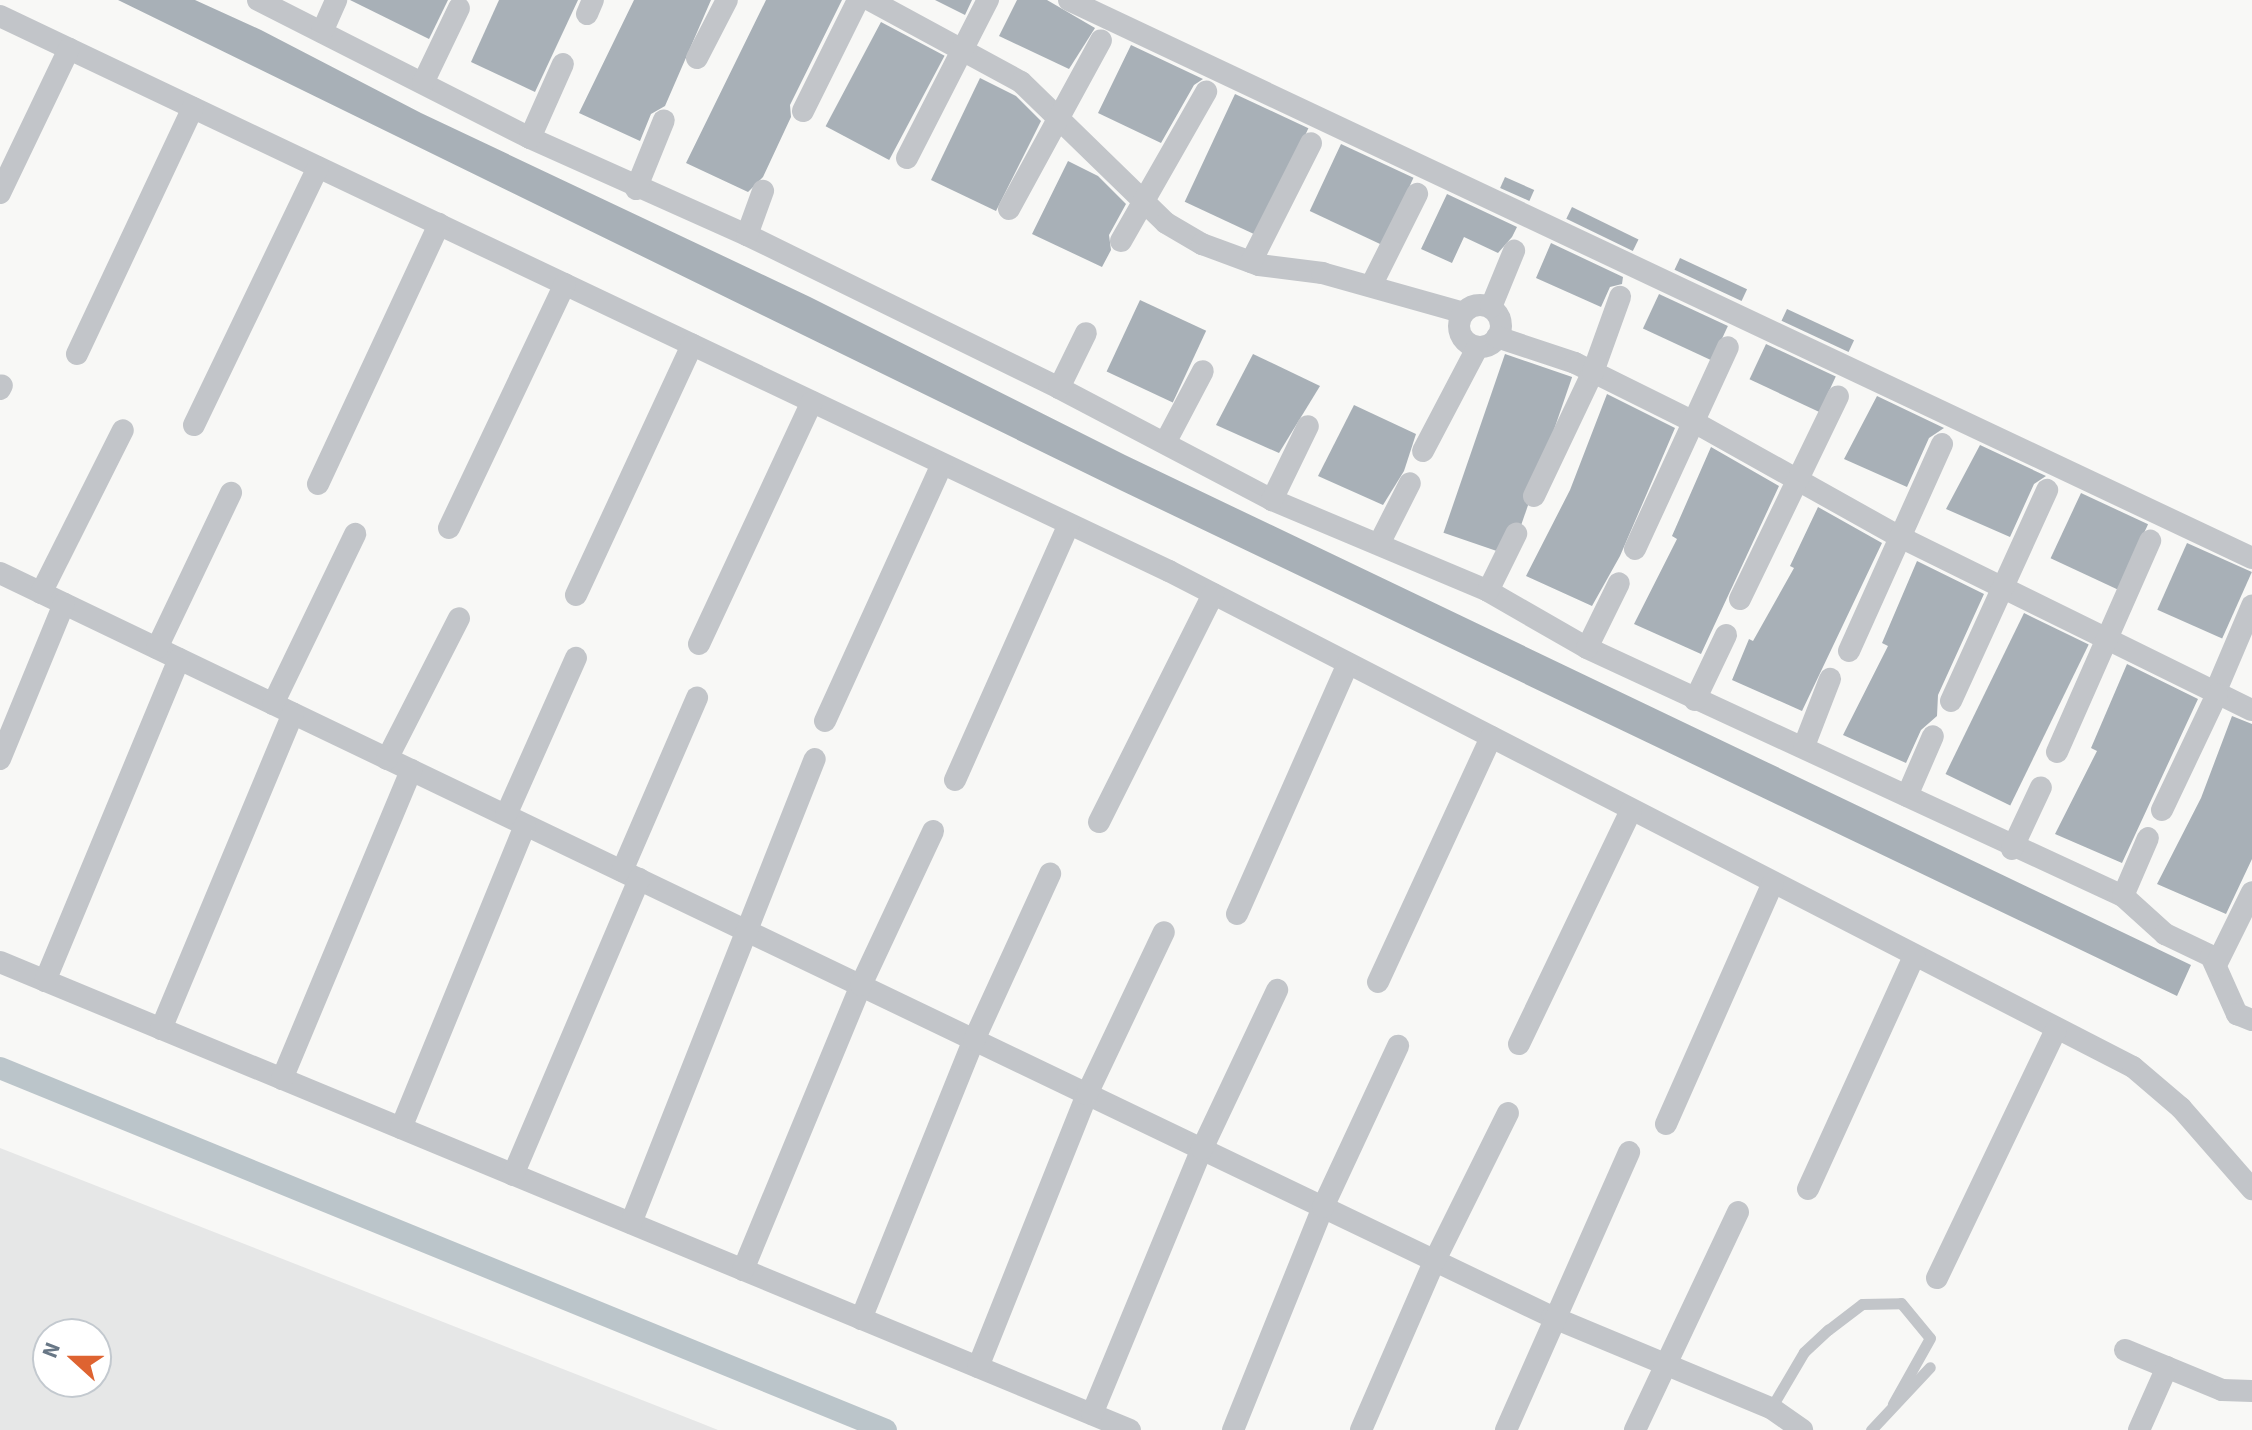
<!DOCTYPE html>
<style>
body{margin:0}
#map{position:relative;width:2252px;height:1430px;overflow:hidden;background:#f8f8f6;font-family:"Source Sans 3",sans-serif}
div>[style]{position:absolute}
[style*='--x']{left:calc(var(--x)*1px);top:calc(var(--y)*1px);width:calc(var(--w)*1px);rotate:calc(var(--a)*1deg)}
.built>*{inset:0;background:#e6e7e7}
.canal>*{height:22px;margin:-11px;padding:0 11px;transform-origin:11px;border-radius:11px;background:#bbc5ca}
.building>*{inset:0;background:#a8b0b7;transform-origin:0 0}
.service>*{height:11px;margin:-5.5px;padding:0 5.5px;transform-origin:5.5px;border-radius:5.5px;background:#c2c5c9}
.minor>*{height:22px;margin:-11px;padding:0 11px;transform-origin:11px;border-radius:11px;background:#c2c5c9}
.minor>.ring{margin:-11px;padding:0;box-sizing:content-box;background:none;border:22px solid #c2c5c9;border-radius:50%}
span{translate:-50% -50%;white-space:nowrap;text-align:center;line-height:1.15;-webkit-text-stroke:8px #fff;paint-order:stroke}
.north{position:absolute;left:32px;top:1318px;width:80px;height:80px;box-sizing:border-box;background:#fff;border:2px solid #c3c9cf;border-radius:50%;rotate:291deg;font-size:22px;font-weight:700;line-height:32px;text-align:center;color:#687786}
.north::after{content:'';display:block;margin:auto;width:28px;height:36px;background:#de6331;clip-path:polygon(50% 0,100% 100%,50% 72%,0 100%)}
</style>
<div id="map">
<div class="built">
<i style="clip-path:polygon(evenodd,0 1148px,698px 1422px,718px 1430px,0 1430px,0 1148px,48px 1334px,96px 1334px,96px 1382px,48px 1382px,48px 1334px)"></i>
</div>
<div class="canal">
<i style="--x:0;--y:1068;--w:957;--a:22.22"></i>
</div>
<div class="building">
<i style="clip-path:polygon(118px 0,195px 0,261px 30px,421px 113px,810px 297px,1125px 455px,2191px 965px,2177px 996px,1120px 490px)"></i>
<i style="clip-path:polygon(350px 0,448px 0,429px 39px)"></i>
<i style="clip-path:polygon(499px 0,578px 0,535px 92px,471px 62px)"></i>
<i style="clip-path:polygon(634px 0,711px 0,665px 106px,651px 114px,640px 141px,579px 113px)"></i>
<i style="clip-path:polygon(766px 0,842px 0,790px 105px,791px 117px,763px 177px,748px 192px,686px 163px)"></i>
<i style="clip-path:polygon(935px 0,972px 0,965px 15px)"></i>
<i style="clip-path:polygon(1017px 0,1047px 0,1095px 28px,1069px 69px,999px 36px)"></i>
<i style="left:881px;top:22px;width:72px;height:118px;rotate:28deg"></i>
<i style="clip-path:polygon(1131px 45px,1203px 79px,1194px 85px,1161px 143px,1098px 113px)"></i>
<i style="clip-path:polygon(980px 78px,1016px 96px,1041px 121px,996px 211px,931px 180px)"></i>
<i style="left:1235px;top:94px;width:81px;height:119px;rotate:25deg"></i>
<i style="left:1341px;top:144px;width:80px;height:74px;rotate:25deg"></i>
<i style="clip-path:polygon(1068px 161px,1098px 176px,1126px 204px,1109px 235px,1111px 250px,1102px 267px,1032px 234px)"></i>
<i style="left:1505px;top:177px;width:32px;height:12px;rotate:24deg"></i>
<i style="clip-path:polygon(1447px 194px,1517px 227px,1512px 237px,1498px 253px,1464px 237px,1452px 263px,1421px 249px)"></i>
<i style="left:1572px;top:207px;width:74px;height:13px;rotate:26deg"></i>
<i style="clip-path:polygon(1551px 243px,1623px 277px,1622px 284px,1610px 287px,1601px 307px,1536px 278px)"></i>
<i style="left:1680px;top:258px;width:74px;height:13px;rotate:25deg"></i>
<i style="left:1659px;top:294px;width:76px;height:38px;rotate:25deg"></i>
<i style="left:1140px;top:300px;width:73px;height:79px;rotate:25deg"></i>
<i style="left:1787px;top:309px;width:74px;height:13px;rotate:25deg"></i>
<i style="left:1766px;top:344px;width:77px;height:39px;rotate:25deg"></i>
<i style="clip-path:polygon(1253px 354px,1320px 386px,1279px 453px,1216px 425px)"></i>
<i style="left:1505px;top:354px;width:71px;height:189px;rotate:19deg"></i>
<i style="clip-path:polygon(1607px 394px,1675px 428px,1620px 556px,1592px 606px,1526px 576px,1570px 490px)"></i>
<i style="clip-path:polygon(1877px 396px,1944px 428px,1929px 438px,1907px 487px,1844px 459px)"></i>
<i style="clip-path:polygon(1354px 405px,1416px 434px,1404px 471px,1383px 505px,1318px 476px)"></i>
<i style="clip-path:polygon(1980px 445px,2046px 476px,2034px 484px,2010px 537px,1946px 509px)"></i>
<i style="clip-path:polygon(1711px 447px,1779px 486px,1701px 654px,1634px 624px,1677px 539px,1672px 536px)"></i>
<i style="left:2081px;top:493px;width:74px;height:72px;rotate:25deg"></i>
<i style="clip-path:polygon(1818px 507px,1882px 543px,1802px 711px,1732px 680px,1749px 639px,1753px 641px,1794px 568px,1790px 566px)"></i>
<i style="left:2187px;top:543px;width:71px;height:73px;rotate:24deg"></i>
<i style="clip-path:polygon(1917px 561px,1984px 594px,1938px 695px,1937px 716px,1921px 730px,1906px 763px,1843px 735px,1888px 646px,1882px 643px)"></i>
<i style="left:2024px;top:613px;width:72px;height:179px;rotate:26deg"></i>
<i style="clip-path:polygon(2127px 664px,2198px 699px,2122px 863px,2055px 834px,2097px 751px,2091px 748px)"></i>
<i style="clip-path:polygon(2232px 716px,2252px 724px,2252px 859px,2226px 914px,2157px 884px,2201px 798px)"></i>
</div>
<div class="service">
<i style="--x:1771;--y:1408;--w:65;--a:-59.5"></i>
<i style="--x:1804;--y:1352;--w:33;--a:-43"></i>
<i style="--x:1828;--y:1330;--w:43;--a:-37.4"></i>
<i style="--x:1862;--y:1304;--w:39;--a:-1"></i>
<i style="--x:1901;--y:1303;--w:45;--a:50.4"></i>
<i style="--x:1930;--y:1338;--w:76;--a:119.3"></i>
<i style="--x:1871;--y:1430;--w:86;--a:-46.9"></i>
</div>
<div class="minor">
<i style="--x:258;--y:0;--w:305;--a:26.9"></i>
<i style="--x:530;--y:138;--w:238;--a:24.1"></i>
<i style="--x:747;--y:235;--w:347;--a:26.1"></i>
<i style="--x:1059;--y:388;--w:241;--a:27.7"></i>
<i style="--x:1272;--y:500;--w:234;--a:22.8"></i>
<i style="--x:1488;--y:591;--w:114;--a:29.9"></i>
<i style="--x:1587;--y:648;--w:591;--a:24.83"></i>
<i style="--x:2123;--y:896;--w:57;--a:42.1"></i>
<i style="--x:2165;--y:934;--w:51;--a:25.6"></i>
<i style="--x:2211;--y:956;--w:64;--a:65.9"></i>
<i style="--x:2237;--y:1014;--w:16;--a:22"></i>
<i style="--x:870;--y:0;--w:172;--a:28.5"></i>
<i style="--x:1021;--y:82;--w:202;--a:44.2"></i>
<i style="--x:1166;--y:223;--w:42;--a:30.3"></i>
<i style="--x:1202;--y:244;--w:61;--a:20.2"></i>
<i style="--x:1259;--y:265;--w:64;--a:7.2"></i>
<i style="--x:1322;--y:273;--w:144;--a:15.7"></i>
<i style="--x:1069;--y:0;--w:1308;--a:25.25"></i>
<i style="--x:587;--y:14;--w:15;--a:-67"></i>
<i style="--x:0;--y:16;--w:1294;--a:25.4"></i>
<i style="--x:1169;--y:571;--w:1084;--a:27.23"></i>
<i style="--x:2133;--y:1067;--w:63;--a:40.5"></i>
<i style="--x:2181;--y:1108;--w:108;--a:48.8"></i>
<i style="--x:322;--y:32;--w:35;--a:-66"></i>
<i style="--x:697;--y:58;--w:65;--a:-62.7"></i>
<i style="--x:423;--y:83;--w:83;--a:-64.4"></i>
<i style="--x:803;--y:111;--w:124;--a:-63.6"></i>
<i style="--x:530;--y:138;--w:81;--a:-66"></i>
<i style="--x:907;--y:158;--w:178;--a:-62.9"></i>
<i style="--x:636;--y:189;--w:74;--a:-67.9"></i>
<i style="--x:0;--y:193;--w:160;--a:-64.4"></i>
<i style="--x:1009;--y:209;--w:192;--a:-61.4"></i>
<i style="--x:747;--y:235;--w:47;--a:-70"></i>
<i style="--x:1121;--y:241;--w:172;--a:-60.3"></i>
<i style="--x:1251;--y:262;--w:133;--a:-63.2"></i>
<i style="--x:1371;--y:286;--w:103;--a:-63.4"></i>
<i class="ring" style="left:1459px;top:305px;width:20px;height:20px"></i>
<i style="--x:1491;--y:307;--w:61;--a:-67.7"></i>
<i style="--x:1497;--y:337;--w:82;--a:18.4"></i>
<i style="--x:1575;--y:363;--w:133;--a:26.4"></i>
<i style="--x:1694;--y:422;--w:236;--a:29.2"></i>
<i style="--x:1900;--y:537;--w:392;--a:26.2"></i>
<i style="--x:77;--y:354;--w:272;--a:-64.8"></i>
<i style="--x:1059;--y:388;--w:61;--a:-63.9"></i>
<i style="--x:0;--y:389;--w:4;--a:-63"></i>
<i style="--x:194;--y:425;--w:286;--a:-64.3"></i>
<i style="--x:1165;--y:443;--w:81;--a:-62.2"></i>
<i style="--x:1423;--y:451;--w:116;--a:-62.3"></i>
<i style="--x:318;--y:484;--w:287;--a:-65"></i>
<i style="--x:1534;--y:496;--w:137;--a:-64.6"></i>
<i style="--x:1593;--y:372;--w:80;--a:-70.2"></i>
<i style="--x:1272;--y:500;--w:82;--a:-64.1"></i>
<i style="--x:449;--y:528;--w:270;--a:-64.6"></i>
<i style="--x:1379;--y:544;--w:68;--a:-63.1"></i>
<i style="--x:1635;--y:549;--w:222;--a:-65.3"></i>
<i style="--x:0;--y:573;--w:1721;--a:25.61"></i>
<i style="--x:1552;--y:1317;--w:237;--a:22.6"></i>
<i style="--x:1771;--y:1408;--w:38;--a:35"></i>
<i style="--x:1488;--y:591;--w:64;--a:-63.8"></i>
<i style="--x:41;--y:593;--w:182;--a:-63.3"></i>
<i style="--x:576;--y:595;--w:276;--a:-65.1"></i>
<i style="--x:1740;--y:599;--w:225;--a:-64.2"></i>
<i style="--x:699;--y:644;--w:267;--a:-65"></i>
<i style="--x:157;--y:648;--w:172;--a:-64.5"></i>
<i style="--x:1587;--y:648;--w:72;--a:-63.8"></i>
<i style="--x:1849;--y:651;--w:227;--a:-65.8"></i>
<i style="--x:2215;--y:693;--w:95;--a:-67"></i>
<i style="--x:1695;--y:700;--w:72;--a:-64.5"></i>
<i style="--x:1951;--y:701;--w:232;--a:-65.5"></i>
<i style="--x:273;--y:704;--w:189;--a:-64.2"></i>
<i style="--x:825;--y:721;--w:282;--a:-65.5"></i>
<i style="--x:1804;--y:746;--w:72;--a:-68.8"></i>
<i style="--x:2057;--y:752;--w:231;--a:-66.2"></i>
<i style="--x:0;--y:759;--w:168;--a:-67.6"></i>
<i style="--x:387;--y:759;--w:158;--a:-62.9"></i>
<i style="--x:955;--y:780;--w:280;--a:-66"></i>
<i style="--x:1907;--y:796;--w:65;--a:-66.6"></i>
<i style="--x:2162;--y:810;--w:128;--a:-64.6"></i>
<i style="--x:506;--y:815;--w:172;--a:-66"></i>
<i style="--x:1099;--y:822;--w:255;--a:-63.4"></i>
<i style="--x:2012;--y:849;--w:68;--a:-64.9"></i>
<i style="--x:622;--y:871;--w:189;--a:-66.6"></i>
<i style="--x:2123;--y:896;--w:63;--a:-66.7"></i>
<i style="--x:1237;--y:914;--w:274;--a:-66.1"></i>
<i style="--x:0;--y:962;--w:1223;--a:22.5"></i>
<i style="--x:2216;--y:965;--w:81;--a:-63.7"></i>
<i style="--x:45;--y:981;--w:349;--a:-67.4"></i>
<i style="--x:1378;--y:982;--w:270;--a:-65.2"></i>
<i style="--x:161;--y:1029;--w:342;--a:-67.3"></i>
<i style="--x:1519;--y:1044;--w:259;--a:-64.4"></i>
<i style="--x:282;--y:1079;--w:335;--a:-67.3"></i>
<i style="--x:1666;--y:1124;--w:264;--a:-66.1"></i>
<i style="--x:401;--y:1128;--w:327;--a:-67.7"></i>
<i style="--x:513;--y:1175;--w:322;--a:-66.9"></i>
<i style="--x:1808;--y:1189;--w:256;--a:-65.5"></i>
<i style="--x:631;--y:1223;--w:499;--a:-68.4"></i>
<i style="--x:743;--y:1270;--w:308;--a:-67.5"></i>
<i style="--x:861;--y:985;--w:170;--a:-64.9"></i>
<i style="--x:1937;--y:1278;--w:275;--a:-64.4"></i>
<i style="--x:861;--y:1319;--w:301;--a:-68"></i>
<i style="--x:974;--y:1040;--w:183;--a:-65.4"></i>
<i style="--x:2125;--y:1350;--w:105;--a:22.4"></i>
<i style="--x:2222;--y:1390;--w:30;--a:2"></i>
<i style="--x:978;--y:1367;--w:294;--a:-68.2"></i>
<i style="--x:1087;--y:1094;--w:179;--a:-64.6"></i>
<i style="--x:1092;--y:1414;--w:287;--a:-67.5"></i>
<i style="--x:1202;--y:1149;--w:176;--a:-64.7"></i>
<i style="--x:1233;--y:1430;--w:240;--a:-68"></i>
<i style="--x:1323;--y:1207;--w:178;--a:-65"></i>
<i style="--x:1361;--y:1430;--w:185;--a:-66.5"></i>
<i style="--x:1435;--y:1260;--w:164;--a:-63.6"></i>
<i style="--x:1506;--y:1430;--w:304;--a:-66.1"></i>
<i style="--x:1635;--y:1430;--w:241;--a:-64.7"></i>
<i style="--x:2139;--y:1430;--w:69;--a:-66"></i>
</div>
<div class="north">N</div>
</div>
